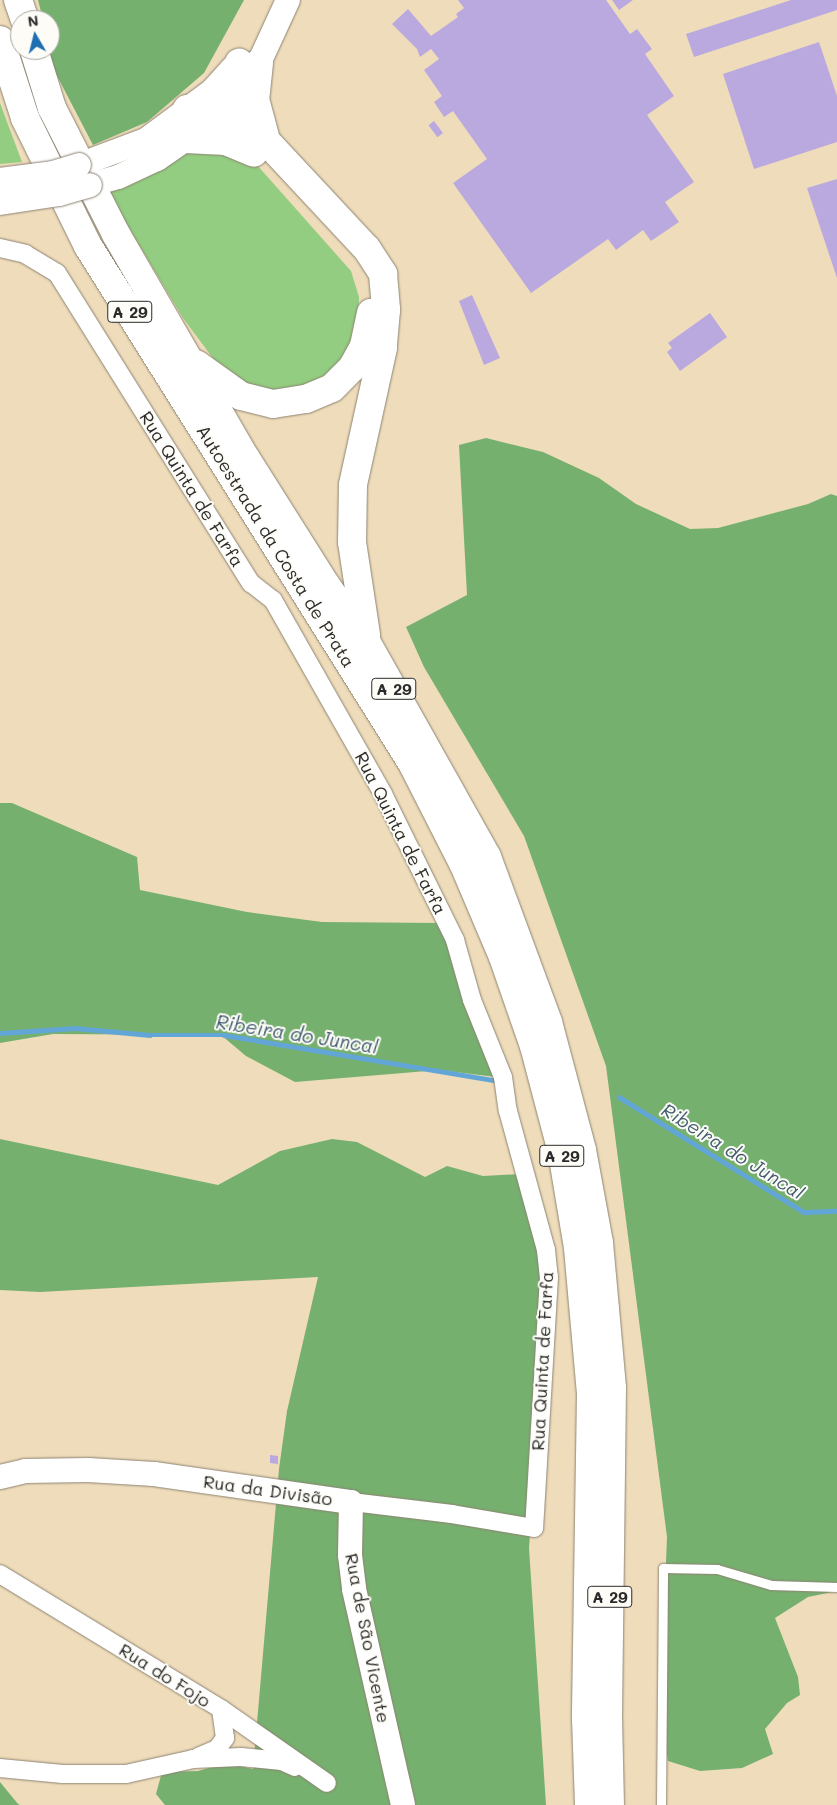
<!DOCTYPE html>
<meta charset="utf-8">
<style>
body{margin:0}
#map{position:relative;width:837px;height:1805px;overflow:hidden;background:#efdcbb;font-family:Mali,sans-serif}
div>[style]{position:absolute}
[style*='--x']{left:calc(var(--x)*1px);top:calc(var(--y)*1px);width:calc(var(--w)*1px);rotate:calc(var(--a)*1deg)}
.green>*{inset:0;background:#93cd81}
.forest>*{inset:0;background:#76b06f}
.stream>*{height:4.5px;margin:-2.25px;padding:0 2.25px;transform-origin:2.25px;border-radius:2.25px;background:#62a6d7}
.building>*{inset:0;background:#baa9df;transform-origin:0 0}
.roads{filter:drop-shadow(0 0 1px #8d8473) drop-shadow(0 0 1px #8d8473)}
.lane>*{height:9px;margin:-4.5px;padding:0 4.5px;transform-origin:4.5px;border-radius:4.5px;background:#fff}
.street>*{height:18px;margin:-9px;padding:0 9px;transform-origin:9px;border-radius:9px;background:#fff}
.secondary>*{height:24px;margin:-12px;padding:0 12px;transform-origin:12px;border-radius:12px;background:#fff}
.highway>*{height:28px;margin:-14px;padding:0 14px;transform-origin:14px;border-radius:14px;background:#fff}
.bridges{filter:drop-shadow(0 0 1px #8d8473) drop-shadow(0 0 1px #8d8473)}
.secondary-bridge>*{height:24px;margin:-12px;padding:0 12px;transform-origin:12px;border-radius:12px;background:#fff}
span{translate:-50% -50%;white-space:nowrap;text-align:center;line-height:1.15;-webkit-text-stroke:4px #fdfcf7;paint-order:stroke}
.shield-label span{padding:1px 4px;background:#fdfcf7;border:1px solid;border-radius:4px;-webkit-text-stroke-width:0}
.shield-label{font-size:16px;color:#2b2b2b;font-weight:700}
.street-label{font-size:18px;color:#2b2b2b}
.water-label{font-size:19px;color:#415c70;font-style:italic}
.north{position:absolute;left:10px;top:10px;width:50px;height:50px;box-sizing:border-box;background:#fdfcf7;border:1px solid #a9a8a5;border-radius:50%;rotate:352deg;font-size:14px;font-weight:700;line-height:20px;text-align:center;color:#2b2b2b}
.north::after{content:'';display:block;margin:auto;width:18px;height:22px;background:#1f6fb2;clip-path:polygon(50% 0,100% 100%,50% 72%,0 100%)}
</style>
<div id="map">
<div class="green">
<i style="clip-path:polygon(0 103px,22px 162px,0 164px)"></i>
<i style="clip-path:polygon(215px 149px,257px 165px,351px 271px,359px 297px,358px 329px,349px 353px,317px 385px,293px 394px,244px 386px,221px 369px,183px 318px,106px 190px,187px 151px)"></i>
</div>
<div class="forest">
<i style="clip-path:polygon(38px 0,244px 0,204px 73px,147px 122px,93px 145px,54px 70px,49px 50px,50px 20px,43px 20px)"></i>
<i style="clip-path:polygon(486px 438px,543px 452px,599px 478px,636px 504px,690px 529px,718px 528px,808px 504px,831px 494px,837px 496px,837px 1591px,808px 1597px,775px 1618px,798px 1677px,800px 1695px,787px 1703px,765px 1729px,773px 1754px,742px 1768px,700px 1771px,668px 1761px,660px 1713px,667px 1537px,606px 1066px,524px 836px,424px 667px,406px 627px,467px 595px,459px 445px)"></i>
<i style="clip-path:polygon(0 803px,12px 803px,137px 857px,140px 890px,247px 912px,322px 922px,441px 923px,496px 1077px,439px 1070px,295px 1082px,246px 1056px,221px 1035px,53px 1034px,0 1043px)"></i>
<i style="clip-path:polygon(0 1139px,218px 1185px,280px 1151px,332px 1139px,357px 1142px,425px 1177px,447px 1166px,483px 1176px,521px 1174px,543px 1260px,538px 1428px,529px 1548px,546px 1805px,165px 1805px,156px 1794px,162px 1772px,198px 1771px,226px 1763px,253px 1769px,279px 1469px,287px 1411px,318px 1277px,40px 1292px,0 1290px)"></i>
<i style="clip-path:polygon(0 1782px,18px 1804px,20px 1805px,0 1805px)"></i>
</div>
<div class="stream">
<i style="--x:0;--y:1033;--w:75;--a:-3.8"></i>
<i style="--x:75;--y:1028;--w:75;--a:5.3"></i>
<i style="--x:150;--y:1035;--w:74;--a:0"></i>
<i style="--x:224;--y:1035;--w:279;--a:9.5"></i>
<i style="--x:619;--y:1097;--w:218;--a:31.9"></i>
<i style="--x:804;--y:1212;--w:33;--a:-2"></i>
</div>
<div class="building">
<i style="clip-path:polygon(458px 0,606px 0,630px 34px,637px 29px,652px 49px,645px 54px,674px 96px,647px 115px,694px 182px,665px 202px,679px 222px,651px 241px,643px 230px,616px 250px,608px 239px,531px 293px,453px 183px,487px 159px,453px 111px,444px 117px,434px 102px,442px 96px,424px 70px,439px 59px,431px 49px,420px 57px,417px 49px,392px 24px,408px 9px,431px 36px,458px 17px,456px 14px,464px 8px)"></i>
<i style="clip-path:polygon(612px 0,633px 0,619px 10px)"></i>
<i style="clip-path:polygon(791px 0,837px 0,837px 10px,694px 57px,686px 34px)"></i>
<i style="clip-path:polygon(819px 42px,837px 96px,837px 142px,754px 169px,723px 74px)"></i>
<i style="left:434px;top:121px;width:15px;height:7px;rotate:53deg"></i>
<i style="clip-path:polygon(837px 179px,837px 278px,807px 188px)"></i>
<i style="clip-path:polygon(472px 295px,500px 358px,484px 365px,459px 301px)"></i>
<i style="clip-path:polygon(710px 313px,727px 337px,680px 371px,667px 352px,672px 348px,668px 343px)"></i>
<i style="clip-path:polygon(270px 1455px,278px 1456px,278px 1464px,270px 1463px)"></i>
</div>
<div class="roads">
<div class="lane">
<i style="--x:661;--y:1805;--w:237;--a:-89.5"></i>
<i style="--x:663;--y:1568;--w:54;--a:1.1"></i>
<i style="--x:717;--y:1569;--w:56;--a:16.5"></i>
<i style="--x:771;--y:1585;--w:66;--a:1.7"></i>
</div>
<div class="street">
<i style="--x:0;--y:248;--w:26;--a:13"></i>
<i style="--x:25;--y:254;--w:37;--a:31"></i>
<i style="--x:57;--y:273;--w:366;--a:58"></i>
<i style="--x:251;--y:583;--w:28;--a:38"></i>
<i style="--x:273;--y:600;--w:223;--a:60.4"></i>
<i style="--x:383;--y:794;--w:163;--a:63.7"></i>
<i style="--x:455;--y:940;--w:62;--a:74.2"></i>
<i style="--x:472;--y:1000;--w:83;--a:68.1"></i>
<i style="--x:503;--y:1077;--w:34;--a:82"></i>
<i style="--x:508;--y:1111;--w:144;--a:74.7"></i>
<i style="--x:546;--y:1250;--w:27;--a:84"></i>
<i style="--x:549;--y:1277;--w:251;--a:93.4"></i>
<i style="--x:534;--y:1528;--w:83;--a:-170.3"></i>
<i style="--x:452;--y:1514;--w:102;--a:-173.2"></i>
<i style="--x:0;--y:1574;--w:259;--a:31.4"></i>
<i style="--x:221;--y:1709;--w:129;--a:34.9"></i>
<i style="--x:198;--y:1757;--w:21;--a:-23"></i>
<i style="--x:217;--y:1749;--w:14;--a:-54"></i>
<i style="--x:225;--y:1738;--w:29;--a:-98"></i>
<i style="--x:0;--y:1768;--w:63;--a:5.4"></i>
<i style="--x:63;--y:1774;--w:63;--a:0"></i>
<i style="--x:126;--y:1774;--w:69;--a:-12.6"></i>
<i style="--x:193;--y:1759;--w:48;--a:-2.4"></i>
<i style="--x:241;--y:1757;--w:41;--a:5.6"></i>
<i style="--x:282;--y:1761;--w:14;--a:25"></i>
</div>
<div class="secondary">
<i style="--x:79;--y:165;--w:72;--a:-20.5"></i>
<i style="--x:146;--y:140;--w:82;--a:-36.6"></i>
<i style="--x:212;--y:91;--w:30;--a:-48"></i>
<i style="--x:90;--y:185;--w:29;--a:-16"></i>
<i style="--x:118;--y:177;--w:43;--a:-24.8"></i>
<i style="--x:157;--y:159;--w:58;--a:-34.5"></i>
<i style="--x:205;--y:126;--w:83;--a:-49.4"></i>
<i style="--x:259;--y:63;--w:69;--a:-65.3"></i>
<i style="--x:0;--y:1477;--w:26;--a:-13"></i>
<i style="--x:25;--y:1471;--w:63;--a:-0.9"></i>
<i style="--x:88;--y:1470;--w:66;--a:3.5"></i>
<i style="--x:154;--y:1474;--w:199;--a:8.1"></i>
<i style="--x:351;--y:1502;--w:53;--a:91.1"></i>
<i style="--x:350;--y:1555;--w:34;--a:83"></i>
<i style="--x:354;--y:1589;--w:221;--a:77.2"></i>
</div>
<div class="highway">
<i style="--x:18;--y:0;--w:21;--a:71"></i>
<i style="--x:0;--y:40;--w:82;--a:72.2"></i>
<i style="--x:25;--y:118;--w:143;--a:63.8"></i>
<i style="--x:88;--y:246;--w:610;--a:57.92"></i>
<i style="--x:412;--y:763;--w:114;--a:63"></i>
<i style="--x:464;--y:865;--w:100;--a:67"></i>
<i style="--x:503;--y:957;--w:94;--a:70.8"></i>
<i style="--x:534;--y:1046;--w:110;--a:75.2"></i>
<i style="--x:562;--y:1152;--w:97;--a:80.5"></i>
<i style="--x:578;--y:1248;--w:146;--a:84.9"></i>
<i style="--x:591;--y:1393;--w:326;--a:90.9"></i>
<i style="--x:586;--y:1719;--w:86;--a:88"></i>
<i style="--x:34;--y:50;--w:61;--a:72.8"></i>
<i style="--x:52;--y:108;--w:141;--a:63.1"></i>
<i style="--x:116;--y:234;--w:258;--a:60"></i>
<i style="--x:245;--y:457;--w:151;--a:57.7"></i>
<i style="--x:326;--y:585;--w:71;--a:54.7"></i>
<i style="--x:367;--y:643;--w:245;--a:60.7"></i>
<i style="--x:487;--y:857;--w:176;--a:69.7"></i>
<i style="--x:548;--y:1022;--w:132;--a:75.1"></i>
<i style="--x:582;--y:1150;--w:95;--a:79.6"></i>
<i style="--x:599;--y:1243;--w:66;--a:84.8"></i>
<i style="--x:605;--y:1309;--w:79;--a:84.9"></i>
<i style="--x:612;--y:1388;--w:329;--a:90.7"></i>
<i style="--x:608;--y:1717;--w:88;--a:88.7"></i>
<i style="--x:259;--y:63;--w:36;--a:96"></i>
<i style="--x:255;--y:99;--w:38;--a:75"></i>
<i style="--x:187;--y:109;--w:27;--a:-6"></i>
<i style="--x:214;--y:106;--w:28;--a:17"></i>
<i style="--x:241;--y:114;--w:185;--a:47"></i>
<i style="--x:367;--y:249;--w:30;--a:57"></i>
<i style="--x:383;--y:274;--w:36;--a:85"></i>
<i style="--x:386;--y:310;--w:38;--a:95"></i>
<i style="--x:383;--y:348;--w:140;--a:102.4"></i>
<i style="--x:353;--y:485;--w:57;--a:91"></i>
<i style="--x:352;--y:542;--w:94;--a:81.4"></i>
<i style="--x:227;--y:124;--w:27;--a:-98"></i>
<i style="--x:223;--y:97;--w:38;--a:-65"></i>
<i style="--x:185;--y:139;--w:41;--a:2.8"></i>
<i style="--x:226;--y:141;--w:30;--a:23"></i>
<i style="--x:196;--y:364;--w:55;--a:35.4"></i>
<i style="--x:241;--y:396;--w:33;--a:14"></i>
<i style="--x:273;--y:404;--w:33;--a:-9"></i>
<i style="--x:306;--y:399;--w:28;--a:-23"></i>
<i style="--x:332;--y:388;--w:28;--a:-45"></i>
<i style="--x:352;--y:368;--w:25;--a:-61"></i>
<i style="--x:364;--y:346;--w:34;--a:-78"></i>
</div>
</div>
<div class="bridges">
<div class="secondary-bridge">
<i style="--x:0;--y:180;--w:53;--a:-7.5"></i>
<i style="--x:53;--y:173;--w:27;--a:-17"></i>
<i style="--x:0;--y:203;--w:60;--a:-8.7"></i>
<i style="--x:59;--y:194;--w:32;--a:-16"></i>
</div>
</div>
<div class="shield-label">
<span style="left:130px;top:312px">A 29</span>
<span style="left:394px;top:689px">A 29</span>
<span style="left:562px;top:1156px">A 29</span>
<span style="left:610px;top:1597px">A 29</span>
</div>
<div class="street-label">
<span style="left:192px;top:489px;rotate:58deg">Rua Quinta de Farfa</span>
<span style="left:276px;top:546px;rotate:58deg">Autoestrada da Costa de Prata</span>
<span style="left:401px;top:833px;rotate:63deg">Rua Quinta de Farfa</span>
<span style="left:542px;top:1361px;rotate:-87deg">Rua Quinta de Farfa</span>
<span style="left:268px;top:1490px;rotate:8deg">Rua da Divisão</span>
<span style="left:368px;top:1638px;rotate:79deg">Rua de São Vicente</span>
<span style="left:165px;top:1675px;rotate:32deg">Rua do Fojo</span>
</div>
<div class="water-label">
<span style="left:297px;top:1034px;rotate:9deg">Ribeira do Juncal</span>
<span style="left:733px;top:1151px;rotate:32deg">Ribeira do Juncal</span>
</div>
<div class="north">N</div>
</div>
